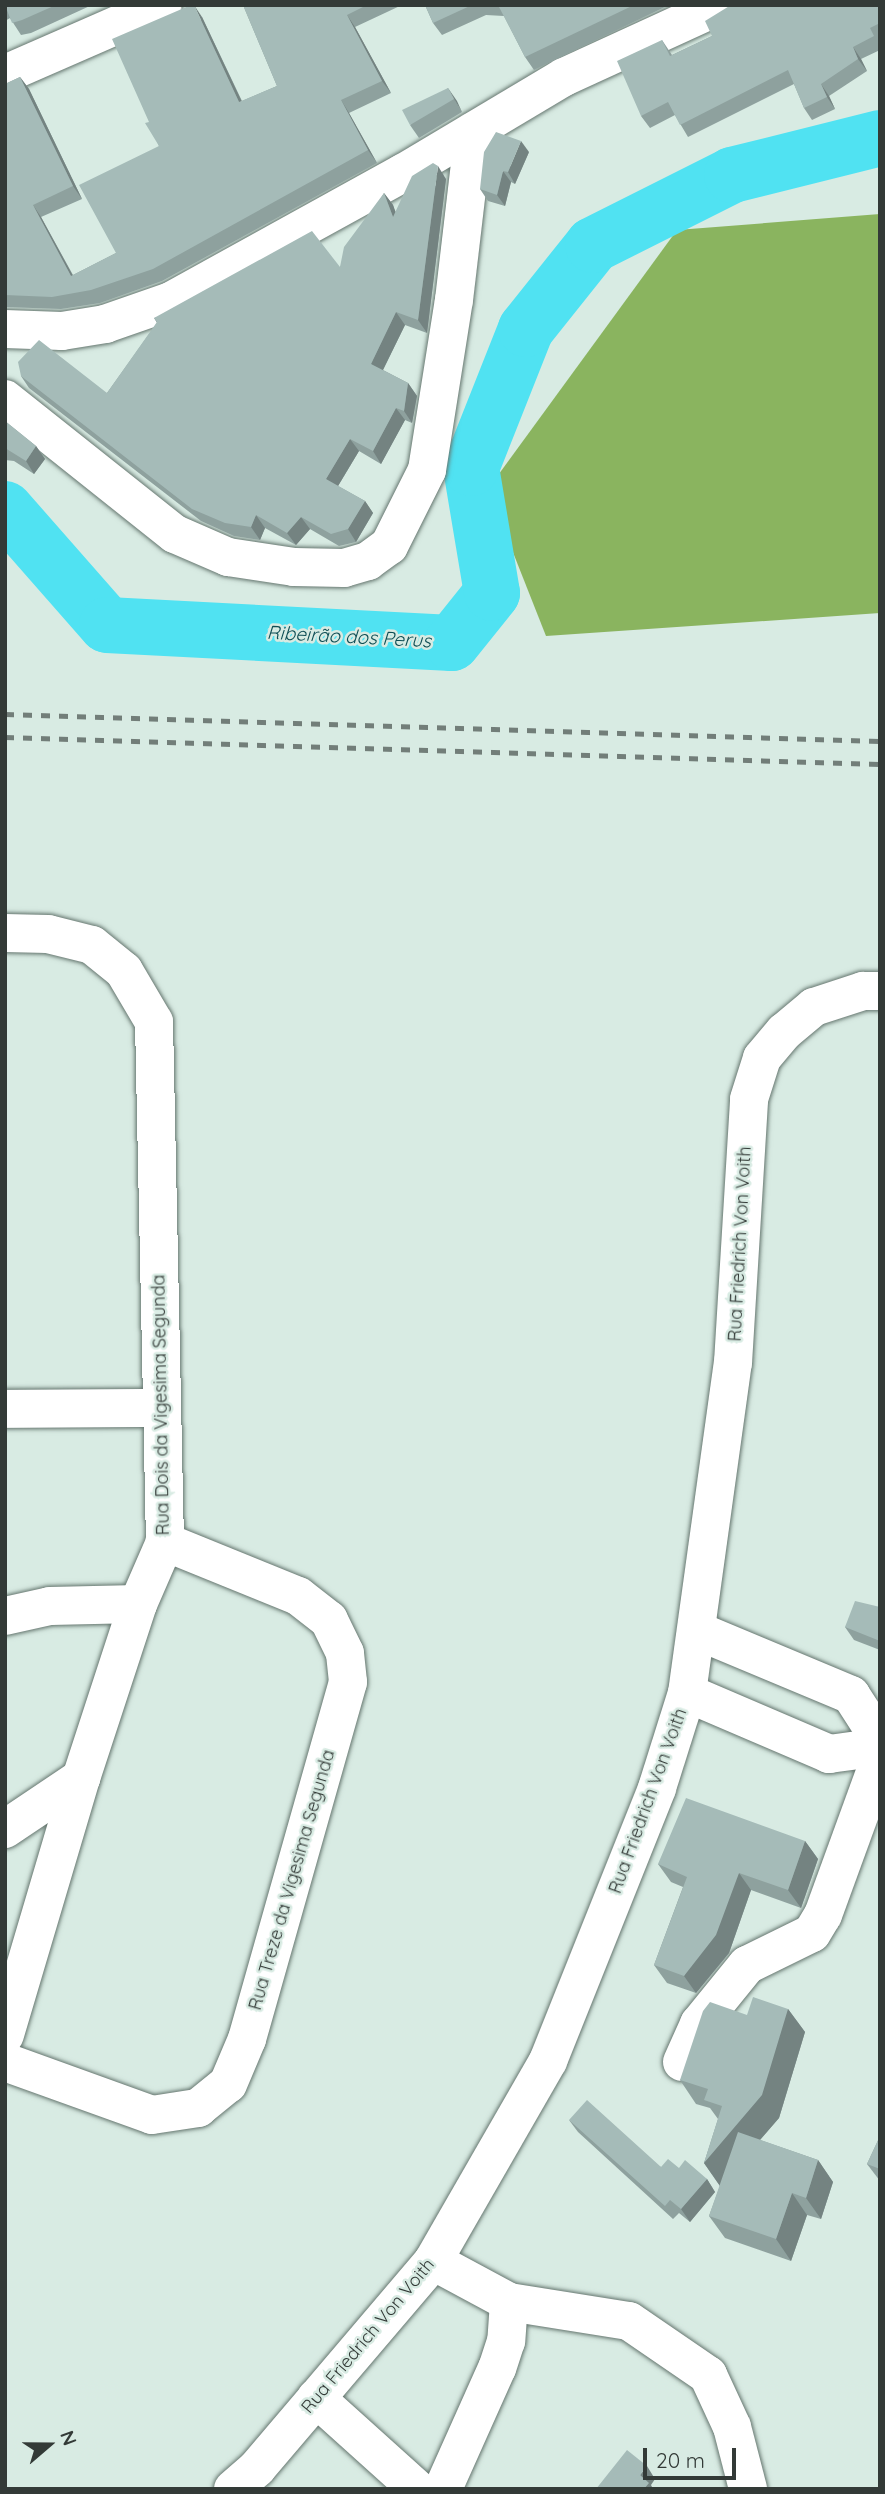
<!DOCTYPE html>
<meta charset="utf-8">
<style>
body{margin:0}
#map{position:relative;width:885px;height:2494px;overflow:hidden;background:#d8ebe3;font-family:Quicksand,sans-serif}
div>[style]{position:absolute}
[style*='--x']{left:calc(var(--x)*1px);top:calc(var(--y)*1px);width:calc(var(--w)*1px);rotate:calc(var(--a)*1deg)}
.forest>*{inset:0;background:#8ab45f}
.river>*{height:56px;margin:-28px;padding:0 28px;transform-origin:28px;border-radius:28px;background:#50e2f2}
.roads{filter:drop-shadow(0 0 2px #65766f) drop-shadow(0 0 2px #65766f)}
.minor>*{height:38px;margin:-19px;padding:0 19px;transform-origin:19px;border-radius:19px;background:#fff}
.rail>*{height:5px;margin-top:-2.5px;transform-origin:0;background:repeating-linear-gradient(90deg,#727e79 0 9px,transparent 0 18px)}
.wall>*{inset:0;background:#8ea19e}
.shaded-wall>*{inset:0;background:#748381}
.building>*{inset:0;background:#a5bbb8}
span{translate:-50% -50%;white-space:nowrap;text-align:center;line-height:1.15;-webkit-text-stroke:5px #d8ebe3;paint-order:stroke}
.street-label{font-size:18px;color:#333a37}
.water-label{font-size:19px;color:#0d4d54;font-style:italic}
.frame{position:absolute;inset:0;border:7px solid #333a37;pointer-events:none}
.north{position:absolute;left:14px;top:2410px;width:70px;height:70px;-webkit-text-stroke:5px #d8ebe3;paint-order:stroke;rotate:70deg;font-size:19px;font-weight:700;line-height:28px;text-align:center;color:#333a37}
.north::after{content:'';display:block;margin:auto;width:24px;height:32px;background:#333a37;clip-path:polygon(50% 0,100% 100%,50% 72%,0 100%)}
.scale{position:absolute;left:643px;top:2448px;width:93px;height:32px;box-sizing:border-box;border:4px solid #333a37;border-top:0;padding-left:9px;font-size:21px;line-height:24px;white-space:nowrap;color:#333a37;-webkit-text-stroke:5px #d8ebe3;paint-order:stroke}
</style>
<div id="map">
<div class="forest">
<i style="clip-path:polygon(880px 214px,880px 613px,546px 636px,488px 489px,677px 230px)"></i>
</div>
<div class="river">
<i style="--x:5;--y:509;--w:154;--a:48.7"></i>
<i style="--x:107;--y:625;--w:345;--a:3"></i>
<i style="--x:452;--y:643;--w:64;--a:-51.3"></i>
<i style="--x:492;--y:593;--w:127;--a:-99.5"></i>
<i style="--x:471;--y:468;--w:149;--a:-68.4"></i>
<i style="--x:526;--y:329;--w:107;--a:-51.4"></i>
<i style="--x:593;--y:245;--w:156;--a:-26.7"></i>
<i style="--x:732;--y:175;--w:153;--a:-14"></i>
</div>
<div class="roads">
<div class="minor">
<i style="--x:5;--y:74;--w:172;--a:-23.6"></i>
<i style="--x:5;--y:329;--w:57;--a:2"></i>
<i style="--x:62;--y:331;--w:44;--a:-9.2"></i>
<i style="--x:105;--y:324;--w:70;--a:-19.2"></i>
<i style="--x:171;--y:301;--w:265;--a:-28.9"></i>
<i style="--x:403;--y:173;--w:187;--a:-30.8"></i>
<i style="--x:564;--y:77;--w:173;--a:-24.6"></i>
<i style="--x:5;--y:399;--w:217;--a:38.5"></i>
<i style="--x:175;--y:534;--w:58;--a:23.5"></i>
<i style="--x:228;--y:557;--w:67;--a:8.6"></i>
<i style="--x:294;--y:567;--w:50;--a:1.1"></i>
<i style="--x:344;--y:568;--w:25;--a:-16"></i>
<i style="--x:368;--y:561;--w:26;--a:-36"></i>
<i style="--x:389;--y:546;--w:85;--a:-63.4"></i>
<i style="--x:427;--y:470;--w:172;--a:-81"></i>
<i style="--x:454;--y:300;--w:170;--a:-83.3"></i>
<i style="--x:5;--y:933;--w:43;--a:1.3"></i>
<i style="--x:48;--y:934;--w:45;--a:14"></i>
<i style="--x:92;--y:945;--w:41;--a:39.1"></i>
<i style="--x:124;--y:971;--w:59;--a:59.5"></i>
<i style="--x:154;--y:1022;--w:520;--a:88.79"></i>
<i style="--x:165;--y:1542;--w:68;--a:113.5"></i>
<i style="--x:138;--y:1604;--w:183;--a:108.1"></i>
<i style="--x:81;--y:1778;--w:268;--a:106.5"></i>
<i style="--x:5;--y:1409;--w:154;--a:-0.4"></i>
<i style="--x:5;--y:1616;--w:46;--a:-12.5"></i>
<i style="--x:50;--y:1606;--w:88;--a:-1.3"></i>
<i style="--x:698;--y:1631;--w:166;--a:22.7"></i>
<i style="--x:851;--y:1695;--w:54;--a:57.2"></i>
<i style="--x:687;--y:1693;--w:155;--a:23.2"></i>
<i style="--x:829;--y:1754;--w:51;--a:-7.8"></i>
<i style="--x:5;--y:1829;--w:92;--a:-33.9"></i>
<i style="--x:5;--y:2062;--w:156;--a:19.8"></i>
<i style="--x:152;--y:2115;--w:47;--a:-8.7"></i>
<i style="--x:198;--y:2108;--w:38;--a:-39"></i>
<i style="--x:228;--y:2084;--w:49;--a:-67.1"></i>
<i style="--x:247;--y:2039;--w:371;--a:-74.2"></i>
<i style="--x:348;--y:1682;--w:29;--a:-96"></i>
<i style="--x:345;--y:1653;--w:37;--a:-116"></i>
<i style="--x:329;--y:1620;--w:39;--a:-142"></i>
<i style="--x:298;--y:1596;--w:144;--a:-157.9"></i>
<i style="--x:682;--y:2062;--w:42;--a:-65.9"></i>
<i style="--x:699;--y:2024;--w:76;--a:-50.9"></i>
<i style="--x:747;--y:1965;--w:72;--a:-26.2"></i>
<i style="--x:812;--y:1933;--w:21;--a:-59"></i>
<i style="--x:823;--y:1915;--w:167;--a:-70"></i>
<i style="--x:433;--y:2261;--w:86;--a:28.3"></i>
<i style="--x:509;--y:2302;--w:39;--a:94"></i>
<i style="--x:506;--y:2341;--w:28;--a:108"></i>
<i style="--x:497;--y:2368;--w:133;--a:114.1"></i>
<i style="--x:509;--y:2302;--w:121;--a:9"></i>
<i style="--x:629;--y:2321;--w:96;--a:34.4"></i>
<i style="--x:708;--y:2375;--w:57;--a:65.2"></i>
<i style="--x:732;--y:2427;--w:64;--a:75.5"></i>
<i style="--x:316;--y:2398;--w:136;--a:42"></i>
<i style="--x:233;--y:2489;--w:32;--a:-41"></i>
<i style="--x:257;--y:2468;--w:272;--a:-49.6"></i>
<i style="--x:433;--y:2261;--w:231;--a:-60.1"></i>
<i style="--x:548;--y:2061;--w:294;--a:-68.2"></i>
<i style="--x:657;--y:1788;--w:100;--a:-72.5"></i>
<i style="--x:687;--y:1693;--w:333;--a:-82.1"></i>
<i style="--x:733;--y:1363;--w:264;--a:-86.5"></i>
<i style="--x:749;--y:1099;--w:43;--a:-72.4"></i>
<i style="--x:762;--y:1058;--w:34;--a:-50"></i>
<i style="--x:784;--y:1032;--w:39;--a:-40"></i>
<i style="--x:814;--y:1007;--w:52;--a:-18.1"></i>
<i style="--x:863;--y:991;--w:17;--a:0"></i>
</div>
</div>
<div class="rail">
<i style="--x:5;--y:714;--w:875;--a:1.77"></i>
<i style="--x:5;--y:737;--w:875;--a:1.77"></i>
</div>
<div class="wall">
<i style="clip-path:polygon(5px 5px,92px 5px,31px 33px,21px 35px,10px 18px,5px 21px)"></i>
<i style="clip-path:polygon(243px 5px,402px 5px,355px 27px,391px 93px,349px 113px,377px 163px,162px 281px,100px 303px,61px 309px,5px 307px,5px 84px,20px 77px,29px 89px,82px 199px,41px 217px,73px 275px,116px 253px,159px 146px,149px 122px,202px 17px,242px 101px,277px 86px)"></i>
<i style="clip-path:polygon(425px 5px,669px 5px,534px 70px,525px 57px,504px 16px,486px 15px,442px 35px,433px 23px)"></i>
<i style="clip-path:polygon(880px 5px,880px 39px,879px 40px,880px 50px,861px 59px,867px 71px,829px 96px,835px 109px,812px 120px,804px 108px,794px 84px,688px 137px,675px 115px,650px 128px,641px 116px,662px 40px,672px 55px,712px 36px)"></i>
<i style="clip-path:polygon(448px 88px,462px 112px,419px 138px,410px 125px)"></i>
<i style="clip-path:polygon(529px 152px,515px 184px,511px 182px,505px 206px,488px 201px,480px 189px)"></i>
<i style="clip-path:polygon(446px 179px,427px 333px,405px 325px,383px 370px,408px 383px,417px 396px,412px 423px,405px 420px,381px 464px,359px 451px,338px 486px,365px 501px,373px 513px,356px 542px,339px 546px,310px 529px,296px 545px,265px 528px,260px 540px,234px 536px,201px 521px,29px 388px,21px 376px,107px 393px,157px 323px,154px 318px,340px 267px,384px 193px,393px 205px,395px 212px)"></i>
<i style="clip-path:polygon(5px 421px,36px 446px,45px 459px,34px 474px,14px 461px,5px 460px)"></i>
<i style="clip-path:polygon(880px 1607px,880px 1650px,854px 1640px,845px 1627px)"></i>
<i style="clip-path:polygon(805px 1841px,818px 1859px,801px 1908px,751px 1890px,729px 1953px,696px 1993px,667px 1983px,654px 1965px,683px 1887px,671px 1882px,658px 1864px)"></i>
<i style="clip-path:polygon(788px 2009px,805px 2032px,779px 2118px,760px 2140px,818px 2160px,833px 2182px,821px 2219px,807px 2215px,791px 2261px,725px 2238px,709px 2216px,720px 2186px,704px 2163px,718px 2119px,710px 2108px,696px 2104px,680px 2080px,747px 2015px)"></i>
<i style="clip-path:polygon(569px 2120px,661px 2167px,679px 2168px,707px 2179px,715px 2192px,690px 2222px,679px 2213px,673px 2219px,578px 2132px)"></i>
<i style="clip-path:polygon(880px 2136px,880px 2181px,867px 2164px)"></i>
</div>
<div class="shaded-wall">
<i style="clip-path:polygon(194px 5px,202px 17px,248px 115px,239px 102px)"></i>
<i style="clip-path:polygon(347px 15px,355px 27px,391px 93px,382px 81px)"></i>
<i style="clip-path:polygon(853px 47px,861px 59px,867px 71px,858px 59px)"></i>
<i style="clip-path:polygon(20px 77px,29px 89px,82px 199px,73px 186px)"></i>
<i style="clip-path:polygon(821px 84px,829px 96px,835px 109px,827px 97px)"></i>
<i style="clip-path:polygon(448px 88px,457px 101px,462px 112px,454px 99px)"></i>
<i style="clip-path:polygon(341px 100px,349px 113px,377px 163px,368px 150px)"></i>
<i style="clip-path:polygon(521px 141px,529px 152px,515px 184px,508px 172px)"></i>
<i style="clip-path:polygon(438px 166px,446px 179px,427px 333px,418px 320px)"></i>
<i style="clip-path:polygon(503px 171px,511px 182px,505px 206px,497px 195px)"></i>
<i style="clip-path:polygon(384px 193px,393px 205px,402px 229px,393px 217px)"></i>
<i style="clip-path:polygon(33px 205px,41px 217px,80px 289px,71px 276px)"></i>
<i style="clip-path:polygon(396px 312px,405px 325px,380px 376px,371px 364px)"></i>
<i style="clip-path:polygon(408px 383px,417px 396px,412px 423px,404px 411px)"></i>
<i style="clip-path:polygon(396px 408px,405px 420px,381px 464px,373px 451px)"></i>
<i style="clip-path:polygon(350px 439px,359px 451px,335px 491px,326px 479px)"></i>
<i style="clip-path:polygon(36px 446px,45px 459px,34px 474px,26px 461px)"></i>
<i style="clip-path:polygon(365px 501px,373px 513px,356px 542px,348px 529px)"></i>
<i style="clip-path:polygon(256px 515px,265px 528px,260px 540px,251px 527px)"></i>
<i style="clip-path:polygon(301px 517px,310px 529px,296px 545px,287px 533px)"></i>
<i style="clip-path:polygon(805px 1841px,818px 1859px,801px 1908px,788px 1890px)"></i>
<i style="clip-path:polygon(739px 1873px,751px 1890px,729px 1953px,696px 1993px,684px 1976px)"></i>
<i style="clip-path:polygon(788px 2009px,805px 2032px,779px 2118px,720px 2186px,704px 2163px)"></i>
<i style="clip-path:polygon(818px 2160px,833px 2182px,821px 2219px,806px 2198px)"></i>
<i style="clip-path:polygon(707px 2179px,715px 2192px,690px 2222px,681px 2209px)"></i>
<i style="clip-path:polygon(792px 2193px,807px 2215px,791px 2261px,776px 2239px)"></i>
<i style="clip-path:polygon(647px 2466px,655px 2479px,651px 2485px,653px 2489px,644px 2489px,640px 2475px)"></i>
</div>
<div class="building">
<i style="clip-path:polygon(5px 5px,56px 5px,22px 20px,12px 23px)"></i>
<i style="clip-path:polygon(191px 5px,194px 5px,239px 102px,277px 86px,243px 5px,367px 5px,347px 15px,382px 81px,341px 100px,368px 150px,153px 269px,91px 290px,52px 297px,5px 295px,5px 84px,20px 77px,73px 186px,33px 205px,71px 276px,116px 253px,79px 185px,159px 146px,145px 123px,149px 122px,112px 39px)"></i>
<i style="clip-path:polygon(425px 5px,472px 5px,433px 23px)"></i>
<i style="clip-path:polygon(498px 5px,634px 5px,525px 57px)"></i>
<i style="clip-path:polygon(731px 5px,880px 5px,880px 23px,870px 28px,874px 36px,853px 47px,858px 59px,821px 84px,827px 97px,804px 108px,788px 70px,680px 125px,668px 102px,641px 116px,617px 61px,662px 40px,670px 56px,712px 36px,705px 21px)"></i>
<i style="clip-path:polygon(448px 88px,454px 99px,410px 125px,402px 110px)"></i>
<i style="clip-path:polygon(496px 132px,521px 141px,508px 172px,503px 171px,497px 195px,480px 189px,484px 152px)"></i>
<i style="clip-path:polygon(433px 163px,438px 166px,418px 320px,396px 312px,371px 364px,408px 383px,404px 411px,396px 408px,373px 451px,350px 439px,326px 479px,365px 501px,348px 529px,331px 534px,301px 517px,287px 533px,256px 515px,251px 527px,225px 523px,192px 509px,21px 376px,18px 362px,39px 340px,107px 393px,157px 322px,154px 318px,312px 231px,340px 267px,344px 247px,384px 193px,393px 217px,412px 176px)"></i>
<i style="clip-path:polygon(5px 421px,36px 446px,26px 461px,5px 448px)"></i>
<i style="clip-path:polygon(855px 1601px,880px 1607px,880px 1641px,845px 1627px)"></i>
<i style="clip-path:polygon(686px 1798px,805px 1841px,788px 1890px,739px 1873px,716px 1935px,684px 1976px,654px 1965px,687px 1877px,658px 1864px)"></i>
<i style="clip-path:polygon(753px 1997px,788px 2009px,762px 2095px,704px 2163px,722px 2106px,704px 2100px,708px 2089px,680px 2080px,703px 2011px,710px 2002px,747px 2015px)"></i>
<i style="clip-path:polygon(587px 2100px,661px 2167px,668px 2159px,679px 2168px,685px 2160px,707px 2179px,681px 2209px,670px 2200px,665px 2206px,569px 2120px)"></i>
<i style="clip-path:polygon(738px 2132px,818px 2160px,806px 2198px,792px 2193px,776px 2239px,709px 2216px)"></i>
<i style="clip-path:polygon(880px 2136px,880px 2169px,867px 2164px)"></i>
<i style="clip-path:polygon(627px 2450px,647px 2466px,640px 2475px,649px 2483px,644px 2489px,596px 2489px)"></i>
</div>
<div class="street-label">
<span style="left:740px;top:1244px;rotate:-87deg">Rua Friedrich Von Voith</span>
<span style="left:161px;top:1405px;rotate:-91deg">Rua Dois da Vigesima Segunda</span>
<span style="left:648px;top:1801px;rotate:-70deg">Rua Friedrich Von Voith</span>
<span style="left:292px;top:1880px;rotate:-74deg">Rua Treze da Vigesima Segunda</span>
<span style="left:368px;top:2336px;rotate:-50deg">Rua Friedrich Von Voith</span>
</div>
<div class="water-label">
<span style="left:349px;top:637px;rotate:3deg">Ribeirão dos Perus</span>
</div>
<div class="frame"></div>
<div class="north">N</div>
<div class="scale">20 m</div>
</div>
